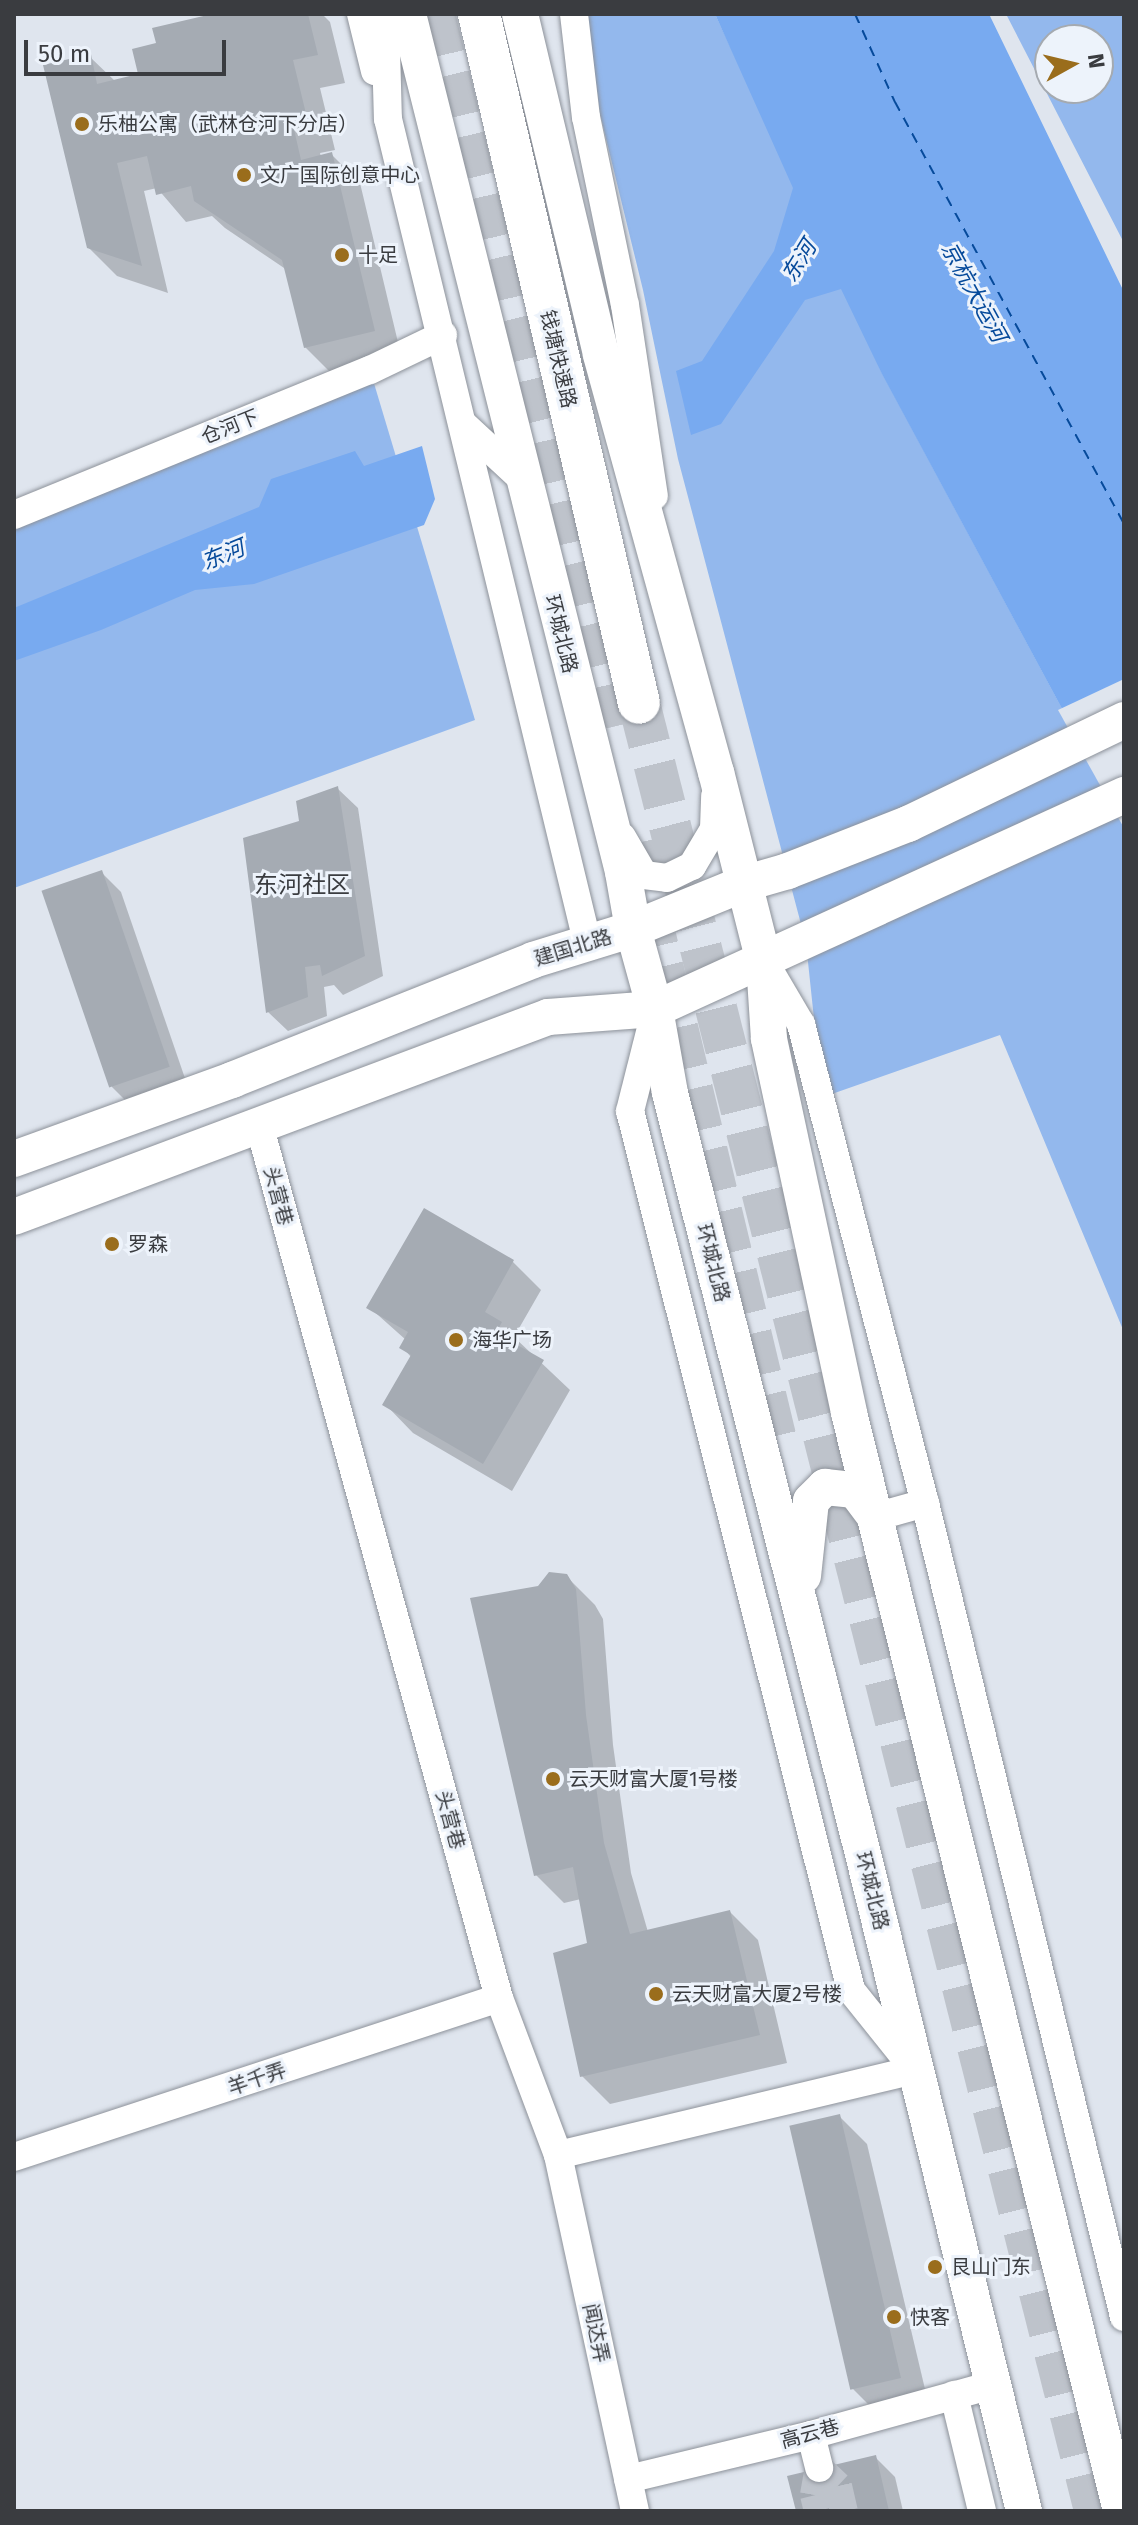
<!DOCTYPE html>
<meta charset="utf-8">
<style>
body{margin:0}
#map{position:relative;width:1138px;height:2525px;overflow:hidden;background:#dfe5ee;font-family:"Fira Sans","Noto Sans SC",sans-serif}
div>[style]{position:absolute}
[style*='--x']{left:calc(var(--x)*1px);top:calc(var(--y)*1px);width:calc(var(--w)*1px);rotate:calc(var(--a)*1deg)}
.green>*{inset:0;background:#93b8ed}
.water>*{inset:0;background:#78aaf0}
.pier>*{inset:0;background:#dfe5ee}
.shadow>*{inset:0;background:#0003}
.ferry>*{height:2px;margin-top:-1px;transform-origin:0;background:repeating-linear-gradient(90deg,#064a9b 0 10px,transparent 0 18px)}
.building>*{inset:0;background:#a5abb3;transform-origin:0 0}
.minor-tunnel>*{height:28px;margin-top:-14px;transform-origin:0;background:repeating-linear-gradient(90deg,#bec3cb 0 28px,transparent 0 42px)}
.highway-tunnel>*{height:42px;margin-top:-21px;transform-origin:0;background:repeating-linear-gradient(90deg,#bec3cb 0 42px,transparent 0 63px)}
.roads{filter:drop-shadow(0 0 2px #8d929a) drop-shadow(0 0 2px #8d929a)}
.minor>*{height:28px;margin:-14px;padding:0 14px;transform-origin:14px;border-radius:14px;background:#fff}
.major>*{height:36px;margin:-18px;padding:0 18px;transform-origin:18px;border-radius:18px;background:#fff}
.highway>*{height:42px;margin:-21px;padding:0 21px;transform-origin:21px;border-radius:21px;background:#fff}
.dots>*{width:22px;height:22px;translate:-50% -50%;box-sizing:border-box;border:4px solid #edf3fb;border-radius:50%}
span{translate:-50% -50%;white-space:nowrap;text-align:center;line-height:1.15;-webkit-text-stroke:6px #edf3fb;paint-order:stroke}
.poi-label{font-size:20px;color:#3a3c40}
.left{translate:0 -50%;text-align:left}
.street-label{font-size:20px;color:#3a3c40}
.water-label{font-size:22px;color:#064a9b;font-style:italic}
.quarter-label{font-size:24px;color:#3a3c40}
.frame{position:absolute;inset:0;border:16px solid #3a3c40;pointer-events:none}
.north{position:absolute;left:1034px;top:24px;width:80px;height:80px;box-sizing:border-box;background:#edf3fb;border:2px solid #a5aab0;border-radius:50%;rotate:82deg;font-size:22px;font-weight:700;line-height:32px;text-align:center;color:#3a3c40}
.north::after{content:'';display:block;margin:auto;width:28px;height:36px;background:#9a6d1c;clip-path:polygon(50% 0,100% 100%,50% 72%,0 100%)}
.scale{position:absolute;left:24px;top:40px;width:202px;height:36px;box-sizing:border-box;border:4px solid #3a3c40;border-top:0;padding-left:10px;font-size:24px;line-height:28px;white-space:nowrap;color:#3a3c40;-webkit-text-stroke:6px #edf3fb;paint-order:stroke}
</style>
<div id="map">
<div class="green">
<i style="clip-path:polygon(587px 14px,715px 14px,882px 373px,1124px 824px,1124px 1332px,1000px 1035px,829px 1095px,814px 1019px,806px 943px,678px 459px,643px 290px,600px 114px)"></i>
<i style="clip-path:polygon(evenodd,1006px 14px,1124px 14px,1124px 243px,1006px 14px,1050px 40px,1098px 40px,1098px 88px,1050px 88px,1050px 40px)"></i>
<i style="clip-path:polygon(370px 370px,475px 720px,14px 888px,14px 515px)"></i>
</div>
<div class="water">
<i style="clip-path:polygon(715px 14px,989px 14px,1124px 292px,1124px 824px,882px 374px,841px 289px,805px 300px,721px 424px,691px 435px,676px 371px,702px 361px,774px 251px,793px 188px)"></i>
<i style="clip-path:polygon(422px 446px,435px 499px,424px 525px,254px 584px,195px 590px,101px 630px,14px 661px,14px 608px,259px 507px,271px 479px,355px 451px,364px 466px)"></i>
</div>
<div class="pier">
<i style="clip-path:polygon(1124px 679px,1124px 828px,1058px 710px)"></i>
</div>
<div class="shadow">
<i style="clip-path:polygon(220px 14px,322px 14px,330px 22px,345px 83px,320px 88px,335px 150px,320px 153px,321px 157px,332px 155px,360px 183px,402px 359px,334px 376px,305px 347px,287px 270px,225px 228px,212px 216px,186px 222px,157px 188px,144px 191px,168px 293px,117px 276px,88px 247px,90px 57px,115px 81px,140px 75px,158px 44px)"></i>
<i style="clip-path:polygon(338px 789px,358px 808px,383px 976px,343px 995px,334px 985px,324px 987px,327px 1016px,288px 1031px,268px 1012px,302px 822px)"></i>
<i style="clip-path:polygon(101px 872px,121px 892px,188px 1087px,132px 1107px,112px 1087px)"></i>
<i style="clip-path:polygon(425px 1211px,513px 1262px,541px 1290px,514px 1337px,570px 1390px,512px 1491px,413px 1433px,385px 1404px,412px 1358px,402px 1347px,406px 1340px,369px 1307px)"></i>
<i style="clip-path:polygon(566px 1576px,595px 1605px,603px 1619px,613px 1745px,631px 1873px,648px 1932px,730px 1912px,758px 1940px,787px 2063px,610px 2104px,582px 2076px,590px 1945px,581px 1899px,564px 1903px,536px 1875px,539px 1587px)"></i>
<i style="clip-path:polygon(839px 2116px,867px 2144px,929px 2406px,881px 2417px,853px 2389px)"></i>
<i style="clip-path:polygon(875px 2457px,895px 2477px,903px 2511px,798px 2511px)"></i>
</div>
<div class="ferry">
<i style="--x:855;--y:14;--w:97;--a:65.6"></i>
<i style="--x:895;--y:102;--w:479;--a:61.5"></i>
</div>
<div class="building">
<i style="clip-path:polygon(212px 14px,308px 14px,318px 55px,293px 60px,308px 122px,293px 125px,301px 160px,332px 152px,375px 331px,304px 348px,282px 260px,194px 201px,191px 186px,156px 195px,147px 156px,117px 163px,142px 266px,87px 248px,43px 65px,91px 54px,97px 84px,138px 74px,132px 49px,156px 43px,152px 28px)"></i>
<i style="clip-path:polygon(338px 786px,365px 956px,322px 976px,320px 965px,305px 967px,308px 997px,266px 1013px,243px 838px,299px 821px,296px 801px)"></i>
<i style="left:102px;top:870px;width:208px;height:64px;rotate:71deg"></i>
<i style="clip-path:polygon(424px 1208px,514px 1260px,485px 1312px,502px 1322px,496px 1333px,544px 1360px,483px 1464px,382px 1405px,411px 1355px,399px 1348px,408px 1332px,366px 1308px)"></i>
<i style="clip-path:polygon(549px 1572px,567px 1574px,576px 1589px,586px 1715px,604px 1843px,630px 1934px,730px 1910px,760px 2035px,580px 2077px,553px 1953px,587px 1943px,573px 1867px,534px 1876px,470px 1598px,538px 1586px)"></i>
<i style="left:840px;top:2114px;width:271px;height:52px;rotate:77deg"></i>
<i style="clip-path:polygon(876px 2455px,889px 2511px,796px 2511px,787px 2476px)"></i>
</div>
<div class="minor-tunnel">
<i style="--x:819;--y:2468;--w:26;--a:43"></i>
<i style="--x:838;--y:2486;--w:26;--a:77"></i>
<i style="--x:818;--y:2511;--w:16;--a:-104"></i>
<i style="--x:814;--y:2495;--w:27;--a:-80"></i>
</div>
<div class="highway-tunnel">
<i style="--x:434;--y:14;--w:735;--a:76.55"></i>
<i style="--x:639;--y:703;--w:1865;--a:75.84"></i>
<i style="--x:633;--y:844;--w:613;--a:76.51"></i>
</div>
<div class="roads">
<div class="minor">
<i style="--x:361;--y:14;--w:59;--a:76.2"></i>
<i style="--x:385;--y:14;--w:105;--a:88.4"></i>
<i style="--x:388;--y:119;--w:850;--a:76.39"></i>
<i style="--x:574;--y:14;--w:104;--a:83.4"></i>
<i style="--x:586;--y:117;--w:192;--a:78.3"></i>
<i style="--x:625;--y:305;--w:193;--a:81.4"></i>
<i style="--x:464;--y:425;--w:78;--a:42.9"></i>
<i style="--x:14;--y:515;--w:384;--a:-22.2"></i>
<i style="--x:370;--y:370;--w:81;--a:-25.6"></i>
<i style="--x:622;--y:837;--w:44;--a:59.9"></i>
<i style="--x:644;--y:875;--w:23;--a:7"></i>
<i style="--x:667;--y:878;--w:28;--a:-26"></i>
<i style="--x:692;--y:866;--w:43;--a:-59.3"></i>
<i style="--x:714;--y:829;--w:33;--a:-88"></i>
<i style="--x:765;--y:963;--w:71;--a:59.5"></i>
<i style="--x:801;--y:1024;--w:495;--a:75.5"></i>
<i style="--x:925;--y:1503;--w:838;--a:76.26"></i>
<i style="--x:260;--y:1128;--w:902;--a:74.64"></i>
<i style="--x:499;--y:1998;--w:168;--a:69.4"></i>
<i style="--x:558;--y:2155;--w:367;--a:-13.4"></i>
<i style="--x:915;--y:2070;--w:102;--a:-128.7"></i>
<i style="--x:851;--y:1990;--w:906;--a:-104.11"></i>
<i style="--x:630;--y:1111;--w:98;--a:-75.8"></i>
<i style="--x:875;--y:1517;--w:52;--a:-15.6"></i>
<i style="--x:558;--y:2155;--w:364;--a:77.8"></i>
<i style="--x:14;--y:2157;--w:510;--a:-18.15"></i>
<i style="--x:954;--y:2395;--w:119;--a:76.4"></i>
<i style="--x:811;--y:2435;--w:34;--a:76"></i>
<i style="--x:628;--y:2479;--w:188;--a:-13.5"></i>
<i style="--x:811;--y:2435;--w:188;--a:-15.4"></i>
</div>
<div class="major">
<i style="--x:408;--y:14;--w:885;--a:75.93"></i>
<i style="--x:623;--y:872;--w:58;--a:80"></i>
<i style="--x:633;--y:929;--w:83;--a:74.6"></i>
<i style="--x:655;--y:1009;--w:85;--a:79.9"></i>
<i style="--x:670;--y:1093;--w:789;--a:75.77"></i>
<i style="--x:864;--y:1858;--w:672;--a:76.23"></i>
<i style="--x:520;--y:14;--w:350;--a:76.6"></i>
<i style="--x:601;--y:355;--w:433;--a:74.6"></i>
<i style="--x:716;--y:772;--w:196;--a:75.8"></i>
<i style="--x:764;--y:962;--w:77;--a:86.3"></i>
<i style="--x:769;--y:1039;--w:382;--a:77.9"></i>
<i style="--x:849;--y:1413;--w:1131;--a:76.09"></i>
<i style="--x:14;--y:1159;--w:232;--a:-19.9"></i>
<i style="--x:232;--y:1080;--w:324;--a:-21.7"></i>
<i style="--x:533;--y:960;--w:105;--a:-17.2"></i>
<i style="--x:633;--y:929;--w:119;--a:-22.2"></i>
<i style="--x:743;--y:884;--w:47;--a:-16.1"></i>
<i style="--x:788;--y:871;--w:129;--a:-21.4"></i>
<i style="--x:908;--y:824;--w:240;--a:-25.7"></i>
<i style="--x:14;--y:1217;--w:570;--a:-20.53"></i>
<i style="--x:548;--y:1017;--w:107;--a:-4.3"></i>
<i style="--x:655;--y:1009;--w:516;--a:-24.53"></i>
<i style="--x:803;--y:1576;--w:75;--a:-83.9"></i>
<i style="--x:811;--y:1501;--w:20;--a:-45"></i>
<i style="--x:825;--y:1487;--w:30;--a:6"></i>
<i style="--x:855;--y:1490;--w:34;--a:53"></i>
</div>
<div class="highway">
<i style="--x:479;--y:14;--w:707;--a:76.93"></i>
</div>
</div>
<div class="dots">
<i style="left:82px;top:124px;background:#9a6d1c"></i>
<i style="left:244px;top:175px;background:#9a6d1c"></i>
<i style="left:342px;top:255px;background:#9a6d1c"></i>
<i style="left:112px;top:1244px;background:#9a6d1c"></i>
<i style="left:456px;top:1340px;background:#9a6d1c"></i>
<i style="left:553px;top:1779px;background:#9a6d1c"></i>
<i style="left:656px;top:1994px;background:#9a6d1c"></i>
<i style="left:935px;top:2267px;background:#9a6d1c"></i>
<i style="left:894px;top:2317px;background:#9a6d1c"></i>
</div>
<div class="poi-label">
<span class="left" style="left:98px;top:124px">乐柚公寓（武林仓河下分店）</span>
<span class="left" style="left:260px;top:175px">文广国际创意中心</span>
<span class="left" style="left:358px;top:255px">十足</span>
<span class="left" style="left:128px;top:1244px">罗森</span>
<span class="left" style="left:472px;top:1340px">海华广场</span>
<span class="left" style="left:569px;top:1779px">云天财富大厦1号楼</span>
<span class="left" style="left:672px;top:1994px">云天财富大厦2号楼</span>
<span class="left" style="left:951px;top:2267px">艮山门东</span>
<span class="left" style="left:910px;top:2317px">快客</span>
</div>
<div class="street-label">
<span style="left:558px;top:359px;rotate:77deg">钱塘快速路</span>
<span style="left:230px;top:427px;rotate:-22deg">仓河下</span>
<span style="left:561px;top:634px;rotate:76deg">环城北路</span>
<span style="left:573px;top:948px;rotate:-17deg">建国北路</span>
<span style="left:278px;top:1196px;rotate:75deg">头营巷</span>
<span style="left:713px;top:1263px;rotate:76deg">环城北路</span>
<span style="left:450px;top:1820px;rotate:75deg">头营巷</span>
<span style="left:872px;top:1891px;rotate:76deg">环城北路</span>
<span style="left:257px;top:2079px;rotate:-19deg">羊千弄</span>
<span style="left:596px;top:2333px;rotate:78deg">闻达弄</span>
<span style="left:810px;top:2434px;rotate:-15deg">高云巷</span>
</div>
<div class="water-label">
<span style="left:799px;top:261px;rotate:-58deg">东河</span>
<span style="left:974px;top:292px;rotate:61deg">京杭大运河</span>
<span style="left:223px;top:555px;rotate:-22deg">东河</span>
</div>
<div class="quarter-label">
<span style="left:302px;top:886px">东河社区</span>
</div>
<div class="frame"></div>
<div class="north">N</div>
<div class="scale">50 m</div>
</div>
